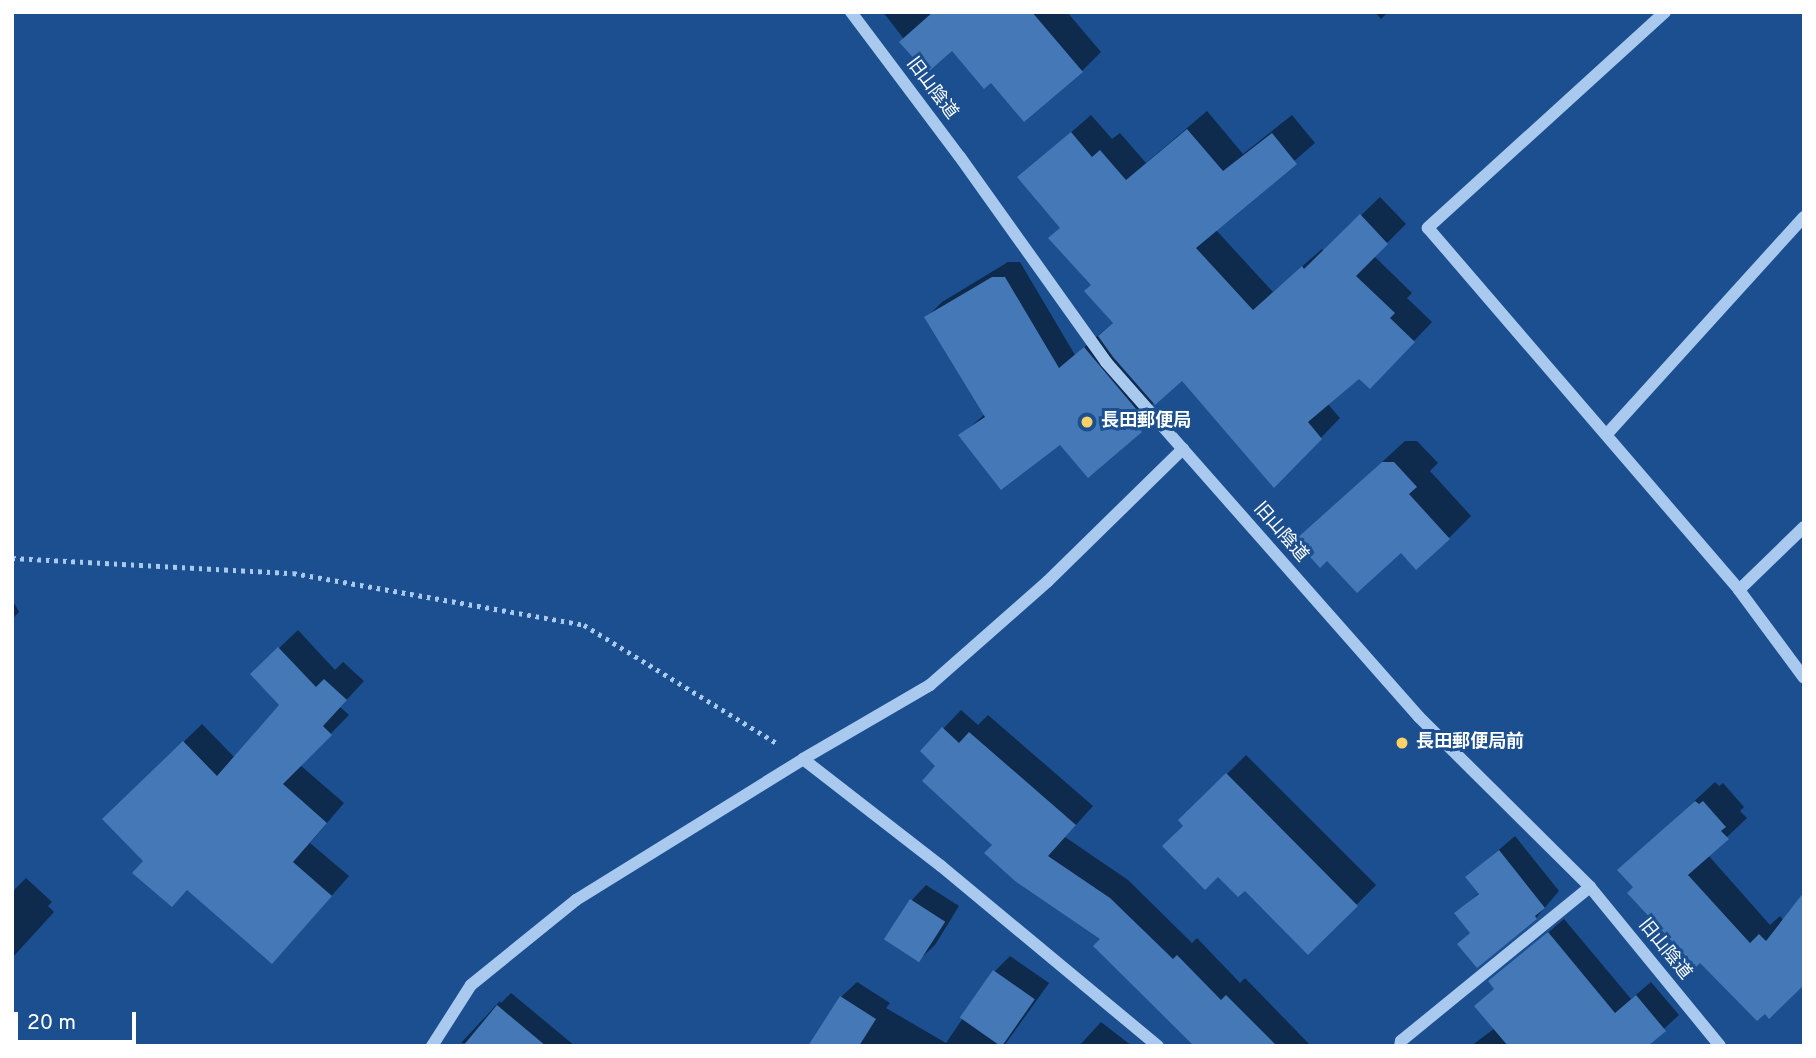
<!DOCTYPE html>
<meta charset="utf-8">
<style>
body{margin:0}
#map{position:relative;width:1816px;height:1058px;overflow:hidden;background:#1b4f8f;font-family:Overpass,"Noto Sans JP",sans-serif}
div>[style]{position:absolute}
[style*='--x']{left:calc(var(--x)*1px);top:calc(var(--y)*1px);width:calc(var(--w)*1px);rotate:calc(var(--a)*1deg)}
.shadow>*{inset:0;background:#0007;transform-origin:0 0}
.building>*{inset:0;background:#4478b7;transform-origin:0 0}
.path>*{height:4.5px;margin-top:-2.25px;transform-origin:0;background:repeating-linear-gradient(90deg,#a9c9ee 0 3.5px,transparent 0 8.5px)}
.minor>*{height:12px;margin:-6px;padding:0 6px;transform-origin:6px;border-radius:6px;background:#a9c9ee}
.dots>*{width:19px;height:19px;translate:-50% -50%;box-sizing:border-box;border:4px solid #1b4f8f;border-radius:50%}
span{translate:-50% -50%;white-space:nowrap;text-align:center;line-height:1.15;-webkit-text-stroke:6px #1b4f8f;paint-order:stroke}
.street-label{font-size:18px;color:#fff}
.poi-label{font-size:18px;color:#fff;font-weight:700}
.left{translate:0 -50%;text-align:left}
.frame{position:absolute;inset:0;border:14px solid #fff;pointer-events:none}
.scale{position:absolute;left:14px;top:1012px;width:122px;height:32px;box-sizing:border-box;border:4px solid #fff;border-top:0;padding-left:9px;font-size:21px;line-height:24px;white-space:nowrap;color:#fff;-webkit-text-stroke:5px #1b4f8f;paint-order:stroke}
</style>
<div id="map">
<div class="shadow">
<i style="clip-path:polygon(883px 12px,1067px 12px,1101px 52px,1082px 71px,991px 81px,952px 49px,904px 39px)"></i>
<i style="clip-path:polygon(1375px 12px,1388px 12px,1381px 19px)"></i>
<i style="clip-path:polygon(1207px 111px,1243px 154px,1292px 115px,1315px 143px,1215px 229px,1273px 292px,1322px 249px,1324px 251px,1380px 197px,1406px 224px,1374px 256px,1412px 293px,1407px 298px,1432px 322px,1370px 387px,1359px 376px,1327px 403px,1340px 418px,1293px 467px,1182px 379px,1149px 407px,1156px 415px,1088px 475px,1060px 442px,961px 435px,985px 414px,927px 317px,942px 302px,1008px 262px,1020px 262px,1075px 355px,1114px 322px,1061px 227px,1019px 178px,1091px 115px,1112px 139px,1120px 133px,1146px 163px)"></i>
<i style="clip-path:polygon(1405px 441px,1417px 441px,1438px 463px,1430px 471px,1471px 516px,1449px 538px,1416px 567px,1401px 551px,1327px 559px,1297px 540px)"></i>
<i style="clip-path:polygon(12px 599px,19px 612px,12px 619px)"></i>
<i style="clip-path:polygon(298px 630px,335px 670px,343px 662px,364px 681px,340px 707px,349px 715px,300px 765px,344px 803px,310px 843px,349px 876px,290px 943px,188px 888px,145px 861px,123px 801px,202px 724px,235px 758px,282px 705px,252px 674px)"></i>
<i style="clip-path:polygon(961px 710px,978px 725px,988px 715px,1093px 806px,1065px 837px,1128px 880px,1192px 943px,1197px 938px,1240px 983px,1245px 978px,1311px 1046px,1200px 1046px,1103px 939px,995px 845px,938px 766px,922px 751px)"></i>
<i style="left:1246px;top:755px;width:184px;height:93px;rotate:45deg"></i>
<i style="clip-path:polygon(1715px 782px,1719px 786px,1723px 783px,1744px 807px,1740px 811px,1747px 818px,1708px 855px,1770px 925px,1780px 916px,1784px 921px,1804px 983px,1700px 961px,1620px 870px)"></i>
<i style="clip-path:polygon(1515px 836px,1559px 891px,1536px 918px,1472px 932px,1457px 913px,1480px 892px,1467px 877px)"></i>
<i style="clip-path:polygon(26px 878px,52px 902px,48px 906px,54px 912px,12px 958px,12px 892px)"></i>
<i style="clip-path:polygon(926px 885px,959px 906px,935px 945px,919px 960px,911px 901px)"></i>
<i style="clip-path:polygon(1564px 919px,1631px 999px,1651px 982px,1679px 1015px,1645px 1046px,1471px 1046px,1495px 1028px,1496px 988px,1490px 982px)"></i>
<i style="clip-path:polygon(1010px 956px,1049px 983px,1004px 1046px,822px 1046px,841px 997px,857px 982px,890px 1003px,886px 1008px,946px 1043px,995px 971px)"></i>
<i style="clip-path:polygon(511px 993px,575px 1046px,461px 1043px,500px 1001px,501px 1003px)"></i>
<i style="clip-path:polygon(1101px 1022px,1132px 1046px,1079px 1046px)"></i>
</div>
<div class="building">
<i style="clip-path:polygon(933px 12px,1032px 12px,1083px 72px,1024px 122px,991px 83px,984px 89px,952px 51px,927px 73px,899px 42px)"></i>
<i style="clip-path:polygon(1187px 129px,1223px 171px,1272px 133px,1297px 164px,1196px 248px,1253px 310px,1302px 266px,1304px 269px,1360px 214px,1388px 244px,1356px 276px,1395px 313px,1390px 318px,1415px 342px,1370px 389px,1359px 379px,1308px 422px,1322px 439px,1274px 488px,1182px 381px,1155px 405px,1113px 357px,1098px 336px,1113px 323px,1084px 291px,1091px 285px,1048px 238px,1060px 228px,1017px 177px,1071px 132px,1092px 157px,1100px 150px,1126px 180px)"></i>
<i style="clip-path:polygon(992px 277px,1005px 277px,1059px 368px,1084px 347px,1142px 416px,1134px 423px,1142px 432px,1088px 478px,1060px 445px,1001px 490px,958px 435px,985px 417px,924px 317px)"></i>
<i style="clip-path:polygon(1382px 462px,1394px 462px,1417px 487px,1409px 494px,1450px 539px,1416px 570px,1401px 553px,1357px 593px,1327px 561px,1320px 568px,1295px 540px)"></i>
<i style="clip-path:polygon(278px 647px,316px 687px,324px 679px,347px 700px,323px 726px,332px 735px,283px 784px,327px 823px,293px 862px,332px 896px,272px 964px,187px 890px,172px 907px,132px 873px,143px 861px,102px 819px,183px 741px,217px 776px,279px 705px,250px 674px)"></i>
<i style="clip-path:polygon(942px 727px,959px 743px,969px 732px,1076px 825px,1048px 856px,1110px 898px,1173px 959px,1177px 955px,1221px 1000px,1226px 995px,1277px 1046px,1194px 1046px,1093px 946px,1100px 939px,1015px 881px,984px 853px,992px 845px,922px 781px,935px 766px,920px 751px)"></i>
<i style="clip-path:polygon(1226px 773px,1358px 906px,1308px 955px,1245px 891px,1238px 897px,1218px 877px,1205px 890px,1162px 846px,1183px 826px,1178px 820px)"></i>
<i style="clip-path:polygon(1695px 801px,1699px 804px,1703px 801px,1726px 827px,1721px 831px,1729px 839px,1688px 875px,1750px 943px,1759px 934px,1766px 941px,1804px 892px,1804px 985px,1769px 1019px,1765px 1014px,1757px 1021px,1700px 963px,1696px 967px,1627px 893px,1633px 887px,1617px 870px)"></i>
<i style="clip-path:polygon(1499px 850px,1545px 908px,1535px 916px,1537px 919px,1477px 968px,1457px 944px,1470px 933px,1454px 913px,1479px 894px,1465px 877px)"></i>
<i style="left:910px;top:899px;width:42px;height:48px;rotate:33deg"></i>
<i style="clip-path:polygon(1548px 932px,1615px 1013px,1636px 995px,1666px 1031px,1648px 1046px,1508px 1046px,1474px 1006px,1494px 989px,1488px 981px)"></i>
<i style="left:993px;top:970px;width:51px;height:58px;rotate:35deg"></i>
<i style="clip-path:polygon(840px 996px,876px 1019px,859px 1046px,808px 1046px)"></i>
<i style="clip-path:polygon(497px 1005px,546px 1046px,463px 1046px)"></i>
</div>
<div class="path">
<i style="--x:12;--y:558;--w:281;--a:3.1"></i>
<i style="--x:293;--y:573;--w:296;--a:10.1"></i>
<i style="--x:584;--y:625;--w:228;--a:31.5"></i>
</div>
<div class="minor">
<i style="--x:851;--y:12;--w:181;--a:53.1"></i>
<i style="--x:960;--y:157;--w:252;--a:54.5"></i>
<i style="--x:1106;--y:362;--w:473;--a:48.6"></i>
<i style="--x:1419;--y:717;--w:241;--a:44.8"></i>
<i style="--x:1590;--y:887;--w:205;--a:50.7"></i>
<i style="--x:1665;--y:12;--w:321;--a:137.7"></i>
<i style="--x:1428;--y:228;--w:477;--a:49.3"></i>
<i style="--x:1739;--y:590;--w:109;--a:53.5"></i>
<i style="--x:1607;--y:434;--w:293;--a:-47.8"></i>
<i style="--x:1739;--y:590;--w:91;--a:-44.1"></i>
<i style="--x:803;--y:759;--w:175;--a:37.8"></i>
<i style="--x:941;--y:866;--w:282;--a:39.7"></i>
<i style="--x:432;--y:1046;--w:72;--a:-57.4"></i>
<i style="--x:471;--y:985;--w:135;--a:-39"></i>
<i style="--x:576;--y:900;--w:267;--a:-31.8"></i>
<i style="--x:803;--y:759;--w:147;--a:-30.2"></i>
<i style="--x:930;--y:685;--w:157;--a:-41.4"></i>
<i style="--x:1048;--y:581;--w:189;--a:-44.4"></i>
<i style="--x:1400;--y:1046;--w:5;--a:-79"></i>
<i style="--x:1401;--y:1041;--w:244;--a:-39.2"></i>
</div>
<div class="dots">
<i style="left:1087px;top:422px;background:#ffd166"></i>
<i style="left:1402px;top:743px;background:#ffd166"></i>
</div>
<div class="street-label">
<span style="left:931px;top:89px;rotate:53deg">旧山陰道</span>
<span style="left:1280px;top:533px;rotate:49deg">旧山陰道</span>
<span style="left:1664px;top:950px;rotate:51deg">旧山陰道</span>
</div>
<div class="poi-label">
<span class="left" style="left:1101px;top:422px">長田郵便局</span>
<span class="left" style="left:1416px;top:743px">長田郵便局前</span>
</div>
<div class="frame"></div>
<div class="scale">20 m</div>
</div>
